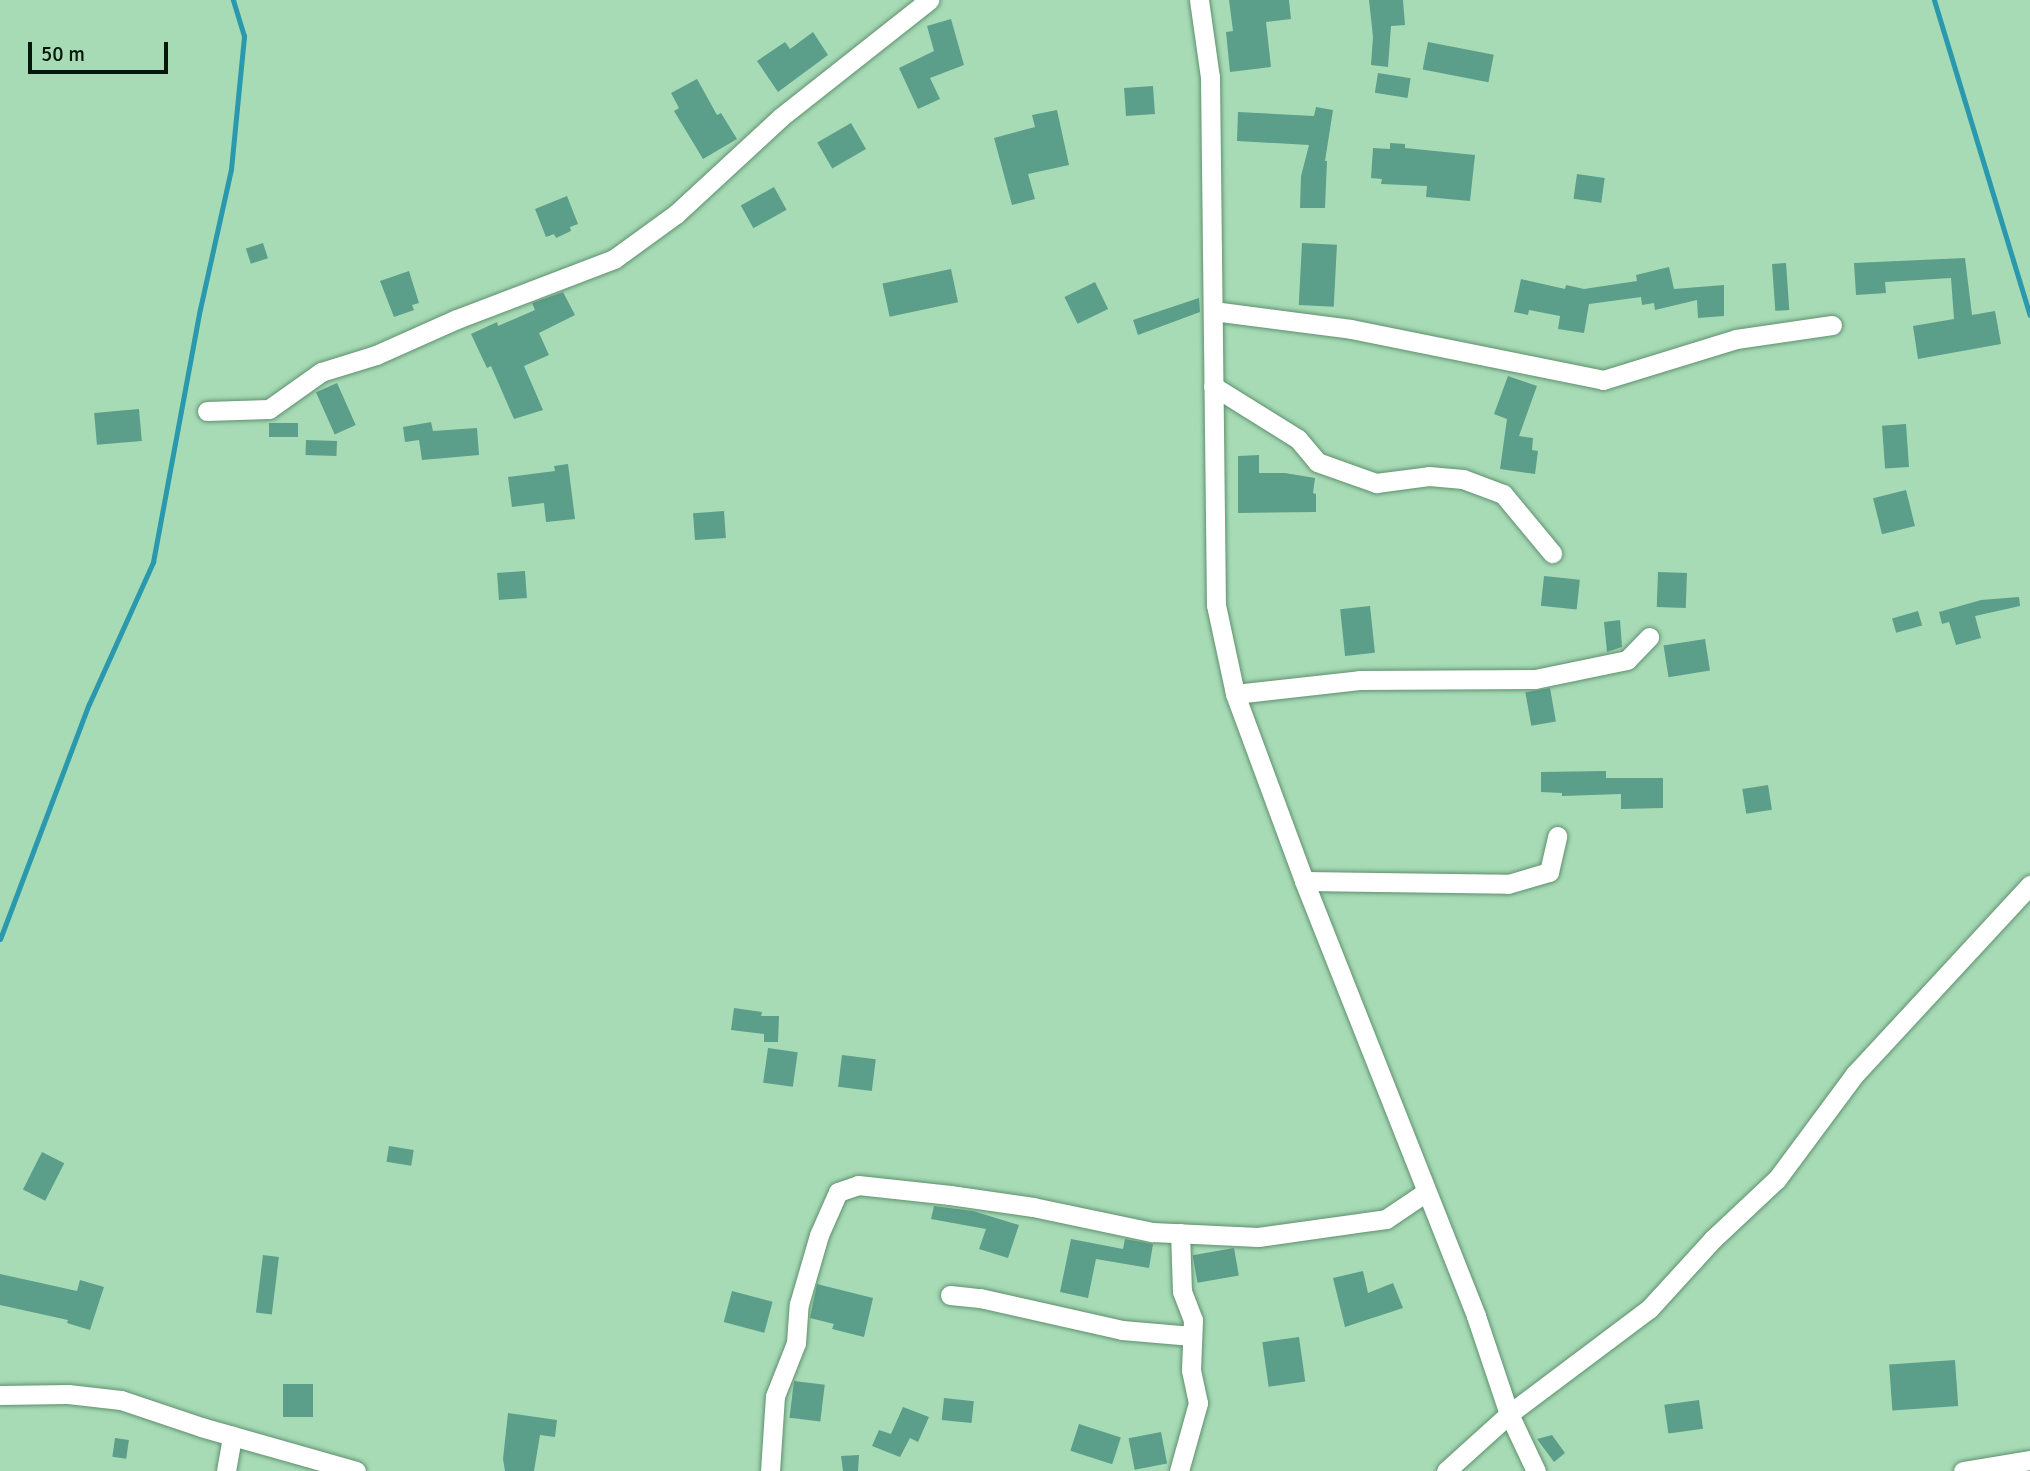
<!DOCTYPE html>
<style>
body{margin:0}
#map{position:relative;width:2030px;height:1471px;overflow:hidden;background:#a7dbb6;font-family:Signika,sans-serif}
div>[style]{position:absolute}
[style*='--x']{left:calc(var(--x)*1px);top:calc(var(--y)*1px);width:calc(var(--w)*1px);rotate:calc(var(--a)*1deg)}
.stream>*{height:5px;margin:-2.5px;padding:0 2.5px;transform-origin:2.5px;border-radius:2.5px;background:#2a98ad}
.building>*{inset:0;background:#5b9e8a;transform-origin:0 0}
.roads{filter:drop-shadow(0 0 2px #5f906e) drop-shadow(0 0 2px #5f906e)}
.minor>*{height:19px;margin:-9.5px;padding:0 9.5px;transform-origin:9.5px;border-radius:9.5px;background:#fff}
span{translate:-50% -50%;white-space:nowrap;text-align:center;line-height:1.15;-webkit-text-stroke:6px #a7dbb6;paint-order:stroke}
.scale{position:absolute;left:28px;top:42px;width:140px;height:32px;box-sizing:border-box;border:4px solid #04170a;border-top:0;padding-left:9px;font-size:21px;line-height:24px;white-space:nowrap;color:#04170a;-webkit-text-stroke:5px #a7dbb6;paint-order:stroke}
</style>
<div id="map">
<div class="stream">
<i style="--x:1934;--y:0;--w:329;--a:73.1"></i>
<i style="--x:0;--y:939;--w:251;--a:-69.3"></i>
<i style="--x:89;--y:704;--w:156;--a:-65.7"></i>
<i style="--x:153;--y:562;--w:257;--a:-79.5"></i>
<i style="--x:200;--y:309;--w:143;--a:-77.5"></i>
<i style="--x:231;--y:169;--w:134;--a:-84.4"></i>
<i style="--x:244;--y:36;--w:38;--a:-107"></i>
</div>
<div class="building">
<i style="clip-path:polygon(1229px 0,1289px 0,1291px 19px,1266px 22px,1271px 67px,1230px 72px,1226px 32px,1233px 31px)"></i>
<i style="clip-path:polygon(1369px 0,1403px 0,1405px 25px,1391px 26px,1388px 67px,1371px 65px,1373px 37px)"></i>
<i style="clip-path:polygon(951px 19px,964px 65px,930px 78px,940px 99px,918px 109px,899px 68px,934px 51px,927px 26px)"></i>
<i style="clip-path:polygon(813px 32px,828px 55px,778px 92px,757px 61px,785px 42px,790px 49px)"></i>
<i style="left:1428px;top:42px;width:67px;height:28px;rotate:11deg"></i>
<i style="left:1378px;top:73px;width:33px;height:20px;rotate:9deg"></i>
<i style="clip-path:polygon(697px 79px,717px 115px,721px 113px,737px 139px,703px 159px,674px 111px,679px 108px,671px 93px)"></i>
<i style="left:1153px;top:86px;width:28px;height:29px;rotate:86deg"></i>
<i style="clip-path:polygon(1316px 107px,1333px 110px,1325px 161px,1327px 161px,1325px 208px,1300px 208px,1301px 176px,1309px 145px,1237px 141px,1238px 112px,1314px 116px)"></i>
<i style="clip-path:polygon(1057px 110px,1069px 165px,1028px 174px,1035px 199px,1012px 205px,994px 138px,1035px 127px,1032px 115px)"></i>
<i style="left:851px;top:123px;width:30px;height:39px;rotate:60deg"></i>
<i style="clip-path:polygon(1390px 143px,1405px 144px,1405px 148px,1475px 155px,1470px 201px,1426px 197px,1427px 186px,1381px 184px,1382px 179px,1371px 178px,1373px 148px,1390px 149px)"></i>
<i style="left:1577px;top:174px;width:28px;height:25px;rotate:8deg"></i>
<i style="left:774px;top:187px;width:26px;height:38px;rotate:61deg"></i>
<i style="clip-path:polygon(567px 196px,578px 224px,570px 227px,571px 231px,556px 238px,554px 234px,546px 237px,535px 209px)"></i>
<i style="left:263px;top:243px;width:16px;height:18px;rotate:72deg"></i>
<i style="left:1302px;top:243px;width:35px;height:62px;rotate:3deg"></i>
<i style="clip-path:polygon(1965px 258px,1972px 315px,1995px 311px,2001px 344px,1918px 359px,1913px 326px,1954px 319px,1951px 278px,1885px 282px,1886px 293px,1856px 295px,1854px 263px)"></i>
<i style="left:1786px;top:263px;width:47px;height:14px;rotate:86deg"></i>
<i style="clip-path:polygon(1669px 267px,1674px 289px,1724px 285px,1724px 316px,1698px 318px,1697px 300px,1655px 310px,1654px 303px,1642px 305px,1641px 297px,1589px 304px,1584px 333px,1558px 329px,1560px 316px,1529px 310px,1528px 315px,1514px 312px,1521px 279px,1565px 289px,1566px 285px,1584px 289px,1637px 281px,1636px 275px)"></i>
<i style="left:951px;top:269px;width:34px;height:70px;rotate:78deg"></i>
<i style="clip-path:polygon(409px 271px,419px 303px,412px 305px,414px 310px,394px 317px,380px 281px)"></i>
<i style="left:1095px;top:282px;width:30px;height:34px;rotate:64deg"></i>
<i style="clip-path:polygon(563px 292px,575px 315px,539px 333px,549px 355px,524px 366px,543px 410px,514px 419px,491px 366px,487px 368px,471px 334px,497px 322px,498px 326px,535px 310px,532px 303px)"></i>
<i style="clip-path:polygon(1199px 298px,1200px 312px,1138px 335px,1133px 320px)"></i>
<i style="clip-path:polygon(1508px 376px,1537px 386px,1519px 436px,1533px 438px,1532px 450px,1538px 451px,1535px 474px,1500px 469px,1507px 419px,1494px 414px)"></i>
<i style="left:337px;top:383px;width:46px;height:23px;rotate:66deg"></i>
<i style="left:139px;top:409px;width:32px;height:45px;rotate:85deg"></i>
<i style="clip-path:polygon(431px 422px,433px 431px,477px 428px,479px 455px,422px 460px,419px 440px,405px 442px,403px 427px)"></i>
<i style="left:298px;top:423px;width:14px;height:29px;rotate:90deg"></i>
<i style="left:1906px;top:424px;width:43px;height:24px;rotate:86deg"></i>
<i style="left:306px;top:440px;width:31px;height:15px;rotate:2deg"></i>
<i style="clip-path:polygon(1259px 455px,1259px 473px,1285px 473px,1315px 478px,1313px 493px,1316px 494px,1316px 512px,1238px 513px,1238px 456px)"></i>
<i style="clip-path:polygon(568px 464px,575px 519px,546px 522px,544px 503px,512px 507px,508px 477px,555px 471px,554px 466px)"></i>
<i style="left:1906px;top:490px;width:37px;height:34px;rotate:76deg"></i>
<i style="left:724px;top:511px;width:27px;height:31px;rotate:86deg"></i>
<i style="left:525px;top:571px;width:27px;height:28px;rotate:86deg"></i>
<i style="left:1658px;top:572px;width:29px;height:35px;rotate:2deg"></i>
<i style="left:1544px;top:576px;width:36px;height:30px;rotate:6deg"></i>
<i style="clip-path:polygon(2019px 597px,2020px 606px,1975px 616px,1981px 638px,1956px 645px,1949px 622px,1942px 624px,1939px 612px,1981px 600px)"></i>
<i style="left:1370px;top:606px;width:47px;height:30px;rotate:84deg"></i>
<i style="left:1918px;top:611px;width:15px;height:27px;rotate:74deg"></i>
<i style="clip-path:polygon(1620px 620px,1622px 647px,1607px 652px,1604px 622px)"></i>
<i style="left:1705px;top:639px;width:32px;height:42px;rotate:81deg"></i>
<i style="left:1550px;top:688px;width:34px;height:25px;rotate:80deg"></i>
<i style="clip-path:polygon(1606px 771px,1606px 778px,1663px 778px,1663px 808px,1621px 809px,1621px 794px,1562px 796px,1562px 793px,1541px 792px,1541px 772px)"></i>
<i style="left:1768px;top:785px;width:25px;height:26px;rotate:81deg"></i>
<i style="clip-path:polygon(734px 1008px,762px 1012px,761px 1016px,779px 1016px,778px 1042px,764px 1042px,764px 1034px,731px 1030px)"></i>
<i style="left:768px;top:1048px;width:30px;height:35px;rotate:8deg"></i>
<i style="left:842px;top:1055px;width:34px;height:32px;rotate:7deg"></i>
<i style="left:389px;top:1146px;width:25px;height:16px;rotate:9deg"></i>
<i style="left:42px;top:1152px;width:25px;height:42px;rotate:27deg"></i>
<i style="clip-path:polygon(934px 1206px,973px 1211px,1019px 1225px,1008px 1258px,979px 1249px,986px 1229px,931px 1219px)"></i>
<i style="clip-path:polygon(1071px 1239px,1123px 1249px,1125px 1239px,1153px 1244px,1149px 1268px,1096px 1259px,1088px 1298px,1060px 1292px)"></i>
<i style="left:1234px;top:1248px;width:28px;height:42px;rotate:80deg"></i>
<i style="left:263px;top:1255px;width:16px;height:58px;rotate:7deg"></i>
<i style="clip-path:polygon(1363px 1271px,1368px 1293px,1393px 1283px,1403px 1308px,1345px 1327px,1333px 1278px)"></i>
<i style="clip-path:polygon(0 1274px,77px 1291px,80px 1280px,104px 1287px,90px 1330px,67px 1323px,68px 1320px,0 1305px)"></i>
<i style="clip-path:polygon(817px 1284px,873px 1298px,864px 1337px,832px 1329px,834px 1324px,810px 1318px)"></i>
<i style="left:732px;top:1291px;width:42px;height:32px;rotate:15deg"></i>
<i style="left:1299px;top:1337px;width:45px;height:37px;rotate:82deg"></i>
<i style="left:1955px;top:1360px;width:46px;height:66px;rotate:86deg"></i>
<i style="left:794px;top:1381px;width:31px;height:37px;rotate:7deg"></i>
<i style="left:283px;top:1384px;width:30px;height:33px"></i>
<i style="left:944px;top:1398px;width:30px;height:22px;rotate:6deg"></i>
<i style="left:1699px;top:1400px;width:29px;height:35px;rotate:82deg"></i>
<i style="clip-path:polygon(903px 1407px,929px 1417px,918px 1442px,910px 1438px,900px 1457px,872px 1446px,879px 1430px,891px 1434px)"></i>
<i style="clip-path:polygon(508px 1413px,557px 1420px,555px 1437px,540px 1435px,534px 1471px,505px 1471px,503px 1459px)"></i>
<i style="left:1079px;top:1424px;width:44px;height:28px;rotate:18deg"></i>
<i style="left:1161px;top:1432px;width:32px;height:33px;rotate:79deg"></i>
<i style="clip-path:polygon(1552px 1435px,1565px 1453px,1554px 1462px,1537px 1439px)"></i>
<i style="left:115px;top:1438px;width:14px;height:19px;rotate:8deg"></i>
<i style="clip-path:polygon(859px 1455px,858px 1471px,843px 1471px,841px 1456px)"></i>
</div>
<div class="roads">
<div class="minor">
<i style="--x:1199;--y:0;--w:78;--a:81.9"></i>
<i style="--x:1210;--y:77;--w:528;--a:89.35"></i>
<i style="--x:1216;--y:605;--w:91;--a:77.9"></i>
<i style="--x:1235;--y:694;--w:199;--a:69.7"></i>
<i style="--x:1304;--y:881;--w:468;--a:68.4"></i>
<i style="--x:1476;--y:1316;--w:103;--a:71.4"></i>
<i style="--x:1509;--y:1414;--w:63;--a:64.7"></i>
<i style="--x:1213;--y:311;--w:139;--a:7.4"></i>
<i style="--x:1351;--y:329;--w:257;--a:11.4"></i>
<i style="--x:1603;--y:380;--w:139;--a:-17.1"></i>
<i style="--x:1736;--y:339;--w:97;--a:-8.3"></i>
<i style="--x:1213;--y:386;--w:100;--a:31.9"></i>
<i style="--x:1298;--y:439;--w:30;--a:50"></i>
<i style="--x:1317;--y:462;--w:63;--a:19.6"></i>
<i style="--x:1376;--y:483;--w:53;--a:-7.5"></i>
<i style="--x:1429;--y:476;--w:34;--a:5"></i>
<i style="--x:1463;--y:479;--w:43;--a:20.6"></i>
<i style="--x:1503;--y:494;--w:77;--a:50.3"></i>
<i style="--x:207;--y:411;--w:62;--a:-1.8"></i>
<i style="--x:269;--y:409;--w:64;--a:-35.4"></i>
<i style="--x:321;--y:372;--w:58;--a:-17.2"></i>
<i style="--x:376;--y:355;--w:89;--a:-24"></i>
<i style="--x:457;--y:319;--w:168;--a:-20.9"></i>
<i style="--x:614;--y:259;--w:77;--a:-36"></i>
<i style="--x:676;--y:214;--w:143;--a:-42.7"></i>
<i style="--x:781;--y:117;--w:189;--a:-38.3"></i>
<i style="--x:1235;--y:694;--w:125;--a:-6.4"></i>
<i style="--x:1359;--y:680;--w:176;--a:-0.3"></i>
<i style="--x:1535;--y:679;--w:94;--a:-11.7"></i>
<i style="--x:1627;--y:660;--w:32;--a:-46"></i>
<i style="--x:1304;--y:881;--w:204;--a:0.8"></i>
<i style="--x:1508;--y:884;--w:43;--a:-16.3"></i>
<i style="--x:1549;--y:872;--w:37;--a:-77"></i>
<i style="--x:950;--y:1295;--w:30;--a:6"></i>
<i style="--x:980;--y:1298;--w:146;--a:12.7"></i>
<i style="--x:1122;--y:1330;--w:70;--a:4.9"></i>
<i style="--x:0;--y:1395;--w:68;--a:-0.8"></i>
<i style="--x:68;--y:1394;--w:53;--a:6.5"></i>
<i style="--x:121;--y:1400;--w:84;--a:18.6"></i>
<i style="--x:201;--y:1427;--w:161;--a:15.8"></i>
<i style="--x:226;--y:1471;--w:36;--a:-80"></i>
<i style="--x:770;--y:1471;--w:75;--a:-86.2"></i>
<i style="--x:775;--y:1396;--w:57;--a:-68.4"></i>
<i style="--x:796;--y:1343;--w:39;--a:-86"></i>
<i style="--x:799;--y:1304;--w:72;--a:-73.8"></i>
<i style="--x:819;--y:1235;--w:47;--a:-66.2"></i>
<i style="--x:838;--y:1192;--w:21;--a:-19"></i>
<i style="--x:858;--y:1185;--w:93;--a:6.2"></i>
<i style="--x:950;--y:1195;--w:84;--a:8.2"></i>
<i style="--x:1033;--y:1207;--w:122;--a:11.9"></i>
<i style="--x:1152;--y:1232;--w:106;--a:2.7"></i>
<i style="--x:1258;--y:1237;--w:129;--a:-8"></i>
<i style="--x:1386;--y:1219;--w:48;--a:-34"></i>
<i style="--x:1179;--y:1471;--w:71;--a:-74.4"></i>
<i style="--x:1198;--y:1403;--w:34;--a:-102"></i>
<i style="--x:1191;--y:1370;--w:50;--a:-87.7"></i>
<i style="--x:1193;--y:1320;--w:30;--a:-111"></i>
<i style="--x:1182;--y:1292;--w:59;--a:-91.9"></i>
<i style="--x:1446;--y:1471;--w:85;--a:-42.1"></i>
<i style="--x:1509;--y:1414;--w:175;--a:-36.9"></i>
<i style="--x:1649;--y:1309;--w:95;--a:-47.6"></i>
<i style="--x:1713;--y:1239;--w:88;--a:-43.2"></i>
<i style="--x:1777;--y:1179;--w:131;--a:-53.4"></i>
<i style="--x:1855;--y:1074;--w:258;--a:-47.2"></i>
<i style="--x:1963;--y:1471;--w:68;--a:-9.3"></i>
</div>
</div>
<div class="scale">50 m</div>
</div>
